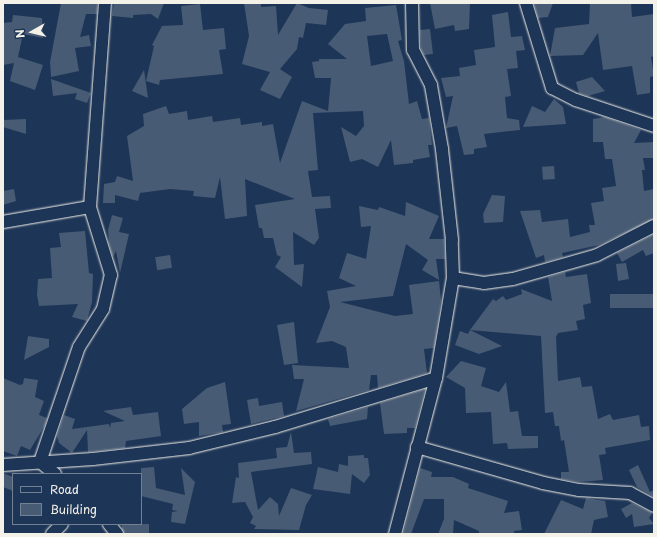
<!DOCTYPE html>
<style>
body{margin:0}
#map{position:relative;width:657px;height:537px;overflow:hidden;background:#1d3557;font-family:"Playpen Sans",sans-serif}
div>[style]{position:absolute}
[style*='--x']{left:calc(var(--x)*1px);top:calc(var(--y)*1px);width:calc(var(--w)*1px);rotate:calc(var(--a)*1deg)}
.building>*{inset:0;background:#485b74;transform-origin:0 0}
.roads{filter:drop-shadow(0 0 1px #f4f1e8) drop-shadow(0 0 1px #f4f1e8)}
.minor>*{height:12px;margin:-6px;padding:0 6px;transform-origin:6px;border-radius:6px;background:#1d3557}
span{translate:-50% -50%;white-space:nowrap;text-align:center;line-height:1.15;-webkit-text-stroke:3px #1d3557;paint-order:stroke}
.frame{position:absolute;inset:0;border:4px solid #f4f1e8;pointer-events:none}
.legend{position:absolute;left:12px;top:473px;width:130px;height:52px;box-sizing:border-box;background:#1d3557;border:1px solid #738091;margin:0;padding:5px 7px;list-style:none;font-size:12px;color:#f4f1e8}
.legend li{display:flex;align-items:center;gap:8px;height:20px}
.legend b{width:20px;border:1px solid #738091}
.north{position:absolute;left:12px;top:12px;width:40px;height:40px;-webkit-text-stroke:3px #1d3557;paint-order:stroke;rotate:262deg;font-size:11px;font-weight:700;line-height:16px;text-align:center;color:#f4f1e8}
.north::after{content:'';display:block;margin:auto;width:14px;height:18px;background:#f4f1e8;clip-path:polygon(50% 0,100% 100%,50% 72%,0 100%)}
</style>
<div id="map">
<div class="building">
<i style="clip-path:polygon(61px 3px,97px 4px,97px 14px,86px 14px,80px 37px,89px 35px,91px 46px,75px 48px,79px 71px,51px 77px,50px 62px)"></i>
<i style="clip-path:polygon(114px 3px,164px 3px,158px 19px,151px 14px,133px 15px,133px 18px,112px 16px)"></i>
<i style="clip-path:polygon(244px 3px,261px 3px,261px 7px,276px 6px,278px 35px,297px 3px,309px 8px,328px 10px,326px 25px,306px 23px,303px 38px,299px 37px,297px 49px,280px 69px,292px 77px,280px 99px,260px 90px,270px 72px,242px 64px,249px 36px)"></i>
<i style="clip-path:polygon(430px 3px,470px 3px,469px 29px,455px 31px,454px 25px,435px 29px)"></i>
<i style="clip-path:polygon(534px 3px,553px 3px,548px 17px,538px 18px)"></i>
<i style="clip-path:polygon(590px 3px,631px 3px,632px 17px,654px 14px,654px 56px,651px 57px,654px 76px,650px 77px,650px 93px,637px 95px,632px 66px,603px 70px,598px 33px,583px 55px,550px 56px,555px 28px,589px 24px)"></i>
<i style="clip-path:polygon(200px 4px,203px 30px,224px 28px,226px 49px,219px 50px,223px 74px,160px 80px,159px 85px,146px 81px,154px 46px,152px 45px,162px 26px,183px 25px,181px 6px)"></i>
<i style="clip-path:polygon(evenodd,396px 5px,402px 40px,398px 41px,404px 61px,409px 104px,417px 101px,422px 119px,429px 118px,432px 145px,428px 145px,430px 157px,413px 160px,413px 163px,394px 165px,391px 140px,378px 167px,362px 159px,350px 162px,341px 127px,356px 136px,364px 126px,363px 111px,313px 113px,318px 170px,308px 171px,312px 197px,330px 196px,331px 208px,315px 209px,319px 238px,314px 245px,293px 232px,294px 265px,304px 264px,302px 287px,275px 267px,281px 257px,277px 255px,273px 238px,264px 238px,262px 228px,259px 228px,255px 205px,295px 199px,245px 179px,247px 216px,225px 219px,220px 177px,215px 198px,193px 196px,194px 191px,170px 189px,140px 193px,138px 201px,115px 195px,115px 203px,103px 203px,104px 184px,115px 182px,117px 176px,133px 181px,127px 136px,144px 126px,143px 114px,166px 106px,169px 114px,187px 111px,188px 120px,212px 116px,213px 122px,240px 118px,241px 125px,262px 122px,262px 126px,273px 124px,280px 163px,302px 101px,328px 111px,331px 78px,315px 78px,312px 62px,319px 61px,319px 59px,347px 59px,328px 44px,345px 24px,366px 21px,365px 8px,396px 5px,387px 34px,393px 61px,371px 66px,367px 36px,387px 34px)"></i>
<i style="clip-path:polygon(508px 12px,511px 37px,522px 36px,525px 50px,516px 51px,518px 68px,507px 69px,511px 96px,505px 97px,507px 118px,519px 120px,520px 130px,484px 134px,487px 147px,474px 149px,474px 154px,464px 155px,457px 126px,446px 128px,453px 96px,446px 97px,441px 78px,460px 76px,459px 68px,476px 65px,474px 50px,495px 47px,492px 15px)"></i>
<i style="clip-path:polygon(13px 15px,42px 18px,43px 38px,23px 34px,18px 57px,43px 65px,35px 90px,10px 81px,14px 63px,3px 65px,3px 23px,12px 22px)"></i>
<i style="clip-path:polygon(430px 29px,433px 54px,424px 55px,421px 49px,420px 30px)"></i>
<i style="clip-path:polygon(144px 70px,148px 98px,132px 91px)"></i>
<i style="clip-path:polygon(592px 77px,605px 91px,588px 96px,579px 93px,576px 82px)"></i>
<i style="clip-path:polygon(51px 79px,91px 93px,87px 103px,75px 99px,77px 93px,53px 96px)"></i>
<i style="clip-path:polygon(554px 99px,563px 107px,566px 124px,523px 127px,532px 106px,545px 112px)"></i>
<i style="clip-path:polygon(605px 117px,641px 130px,634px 143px,654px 142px,654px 158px,643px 158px,645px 170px,642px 170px,644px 191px,654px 189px,654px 219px,599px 245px,562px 253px,563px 257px,545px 262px,544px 255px,536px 258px,520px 211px,540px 210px,542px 222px,568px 219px,570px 237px,590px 232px,589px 225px,595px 225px,591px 203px,604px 201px,602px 188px,616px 186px,612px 159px,605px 159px,603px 142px,593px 142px,593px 119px)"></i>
<i style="clip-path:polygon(26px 119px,26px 134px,3px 127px,3px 120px)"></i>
<i style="left:554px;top:166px;width:13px;height:12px;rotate:86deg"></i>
<i style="clip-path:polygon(14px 189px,16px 201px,3px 205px,3px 191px)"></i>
<i style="clip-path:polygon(492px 195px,505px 196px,503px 222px,484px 223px,483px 214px)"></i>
<i style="clip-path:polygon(406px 202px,439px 216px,429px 239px,444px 239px,445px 259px,436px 259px,439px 280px,422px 270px,428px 260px,406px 244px,393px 296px,340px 302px,395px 316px,413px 314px,409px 285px,439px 281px,441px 300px,434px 348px,424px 349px,427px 373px,378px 388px,377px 375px,371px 375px,369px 390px,296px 411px,304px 379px,294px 379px,292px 365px,349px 368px,346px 347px,332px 341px,316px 343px,330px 307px,327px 291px,356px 286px,339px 278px,347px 253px,366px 259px,371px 226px,361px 227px,359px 206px,378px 210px,379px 207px,405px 216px)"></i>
<i style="clip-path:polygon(112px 215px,123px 218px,119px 232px,129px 234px,120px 273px,116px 251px,113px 257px,109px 244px,108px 230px)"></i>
<i style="clip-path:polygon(85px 231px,89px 273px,93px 274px,92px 302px,87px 321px,72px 317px,78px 304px,39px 306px,37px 295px,38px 279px,52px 278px,50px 248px,61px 247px,59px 233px)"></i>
<i style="clip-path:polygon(654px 234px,654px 253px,646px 256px,643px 250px,622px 262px,617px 253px)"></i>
<i style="left:170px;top:255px;width:13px;height:15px;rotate:81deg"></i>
<i style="clip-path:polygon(626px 263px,629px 279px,618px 281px,616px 264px)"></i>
<i style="clip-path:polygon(565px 272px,566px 277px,587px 274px,591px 303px,583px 305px,585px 319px,576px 321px,578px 330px,558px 333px,556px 337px,558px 381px,580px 377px,582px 387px,592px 386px,598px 419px,610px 414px,613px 420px,639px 415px,641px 427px,649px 426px,650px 440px,605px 448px,606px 454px,599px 455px,603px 480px,579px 482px,561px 479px,561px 472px,569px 472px,564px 440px,561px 441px,559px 426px,555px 426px,553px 412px,545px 413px,541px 336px,470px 330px,493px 299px,496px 301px,503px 296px,506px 300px,522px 294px,521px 289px,552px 301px,548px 277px)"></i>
<i style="left:654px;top:294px;width:14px;height:44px;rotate:90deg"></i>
<i style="clip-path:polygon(294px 322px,298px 363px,284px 365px,277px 325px)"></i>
<i style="clip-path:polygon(470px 330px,502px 346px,479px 354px,455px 345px,460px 331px,468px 334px)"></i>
<i style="clip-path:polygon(28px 336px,49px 339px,49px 347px,24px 360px)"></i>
<i style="clip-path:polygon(461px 361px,486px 368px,481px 386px,499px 392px,506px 382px,510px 412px,518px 411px,522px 436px,538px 436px,538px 448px,508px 449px,507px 443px,493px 444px,491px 412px,466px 413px,465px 388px,446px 377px)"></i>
<i style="clip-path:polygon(3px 378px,20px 385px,23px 384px,24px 378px,38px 380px,35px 397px,44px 401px,39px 415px,47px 418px,45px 425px,30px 450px,21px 446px,17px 456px,3px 451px)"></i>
<i style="clip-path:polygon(225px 382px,231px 424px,222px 425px,223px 432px,199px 436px,199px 422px,184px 424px,182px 409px,207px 388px)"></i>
<i style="clip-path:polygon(425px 389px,415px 428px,407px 428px,407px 433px,384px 434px,380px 403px)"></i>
<i style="clip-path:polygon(258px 398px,259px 406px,282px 402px,284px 416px,251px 424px,247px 400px)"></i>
<i style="clip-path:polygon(131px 407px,133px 415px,158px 412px,161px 436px,126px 441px,125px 448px,88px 452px,87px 430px,72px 453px,59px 443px,57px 436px,64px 415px,75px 419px,72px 429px,109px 424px,110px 428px,111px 423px,125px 421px,103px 411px)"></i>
<i style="clip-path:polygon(368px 407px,367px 419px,330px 426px,328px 419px)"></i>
<i style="clip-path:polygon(291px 432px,294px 453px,311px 452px,312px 464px,251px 472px,258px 510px,270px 497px,278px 504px,279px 516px,291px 488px,312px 495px,306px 505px,299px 530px,254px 529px,256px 526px,250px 523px,253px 517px,245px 502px,232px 503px,236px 477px,239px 478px,238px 463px,277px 458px,276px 448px,287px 447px)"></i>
<i style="clip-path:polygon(364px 455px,364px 458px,368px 458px,370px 475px,364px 483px,352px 474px,350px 494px,313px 489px,318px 467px,338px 472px,339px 464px,348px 466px,348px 456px)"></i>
<i style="clip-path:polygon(638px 465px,650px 492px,654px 490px,654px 497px,637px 487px,629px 470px)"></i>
<i style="clip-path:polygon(154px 467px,156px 488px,185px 495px,181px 468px,195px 482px,185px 524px,171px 522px,172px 512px,178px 511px,172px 510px,173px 504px,141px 496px,141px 468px)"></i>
<i style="clip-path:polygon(420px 468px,432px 472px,431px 477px,453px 477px,469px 484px,468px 488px,508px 501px,504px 513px,519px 511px,522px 530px,514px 531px,514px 534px,479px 534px,479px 531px,454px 520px,453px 534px,438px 534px,444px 519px,444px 499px,424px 499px,411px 534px,403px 534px)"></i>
<i style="clip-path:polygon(3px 473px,13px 477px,13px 491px,3px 487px)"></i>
<i style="clip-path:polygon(586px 498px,605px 501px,608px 517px,594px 520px,591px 534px,544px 534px,561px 500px,583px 509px)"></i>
<i style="clip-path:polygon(632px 503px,652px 513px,649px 518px,654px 524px,634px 527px,632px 514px,626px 518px,621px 509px)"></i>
<i style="left:122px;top:524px;width:27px;height:10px"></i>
</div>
<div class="roads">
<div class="minor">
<i style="--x:526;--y:3;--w:89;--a:73"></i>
<i style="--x:552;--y:88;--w:27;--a:27"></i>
<i style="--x:576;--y:100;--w:82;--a:18.4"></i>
<i style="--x:3;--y:222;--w:88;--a:-9.8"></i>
<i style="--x:90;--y:207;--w:205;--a:-85.8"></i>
<i style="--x:453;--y:278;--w:31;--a:9"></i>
<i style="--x:484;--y:283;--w:29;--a:-8"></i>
<i style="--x:513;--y:279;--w:87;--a:-15.9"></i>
<i style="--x:597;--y:255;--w:64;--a:-27"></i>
<i style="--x:417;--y:447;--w:131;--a:15.9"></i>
<i style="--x:543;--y:483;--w:37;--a:11"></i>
<i style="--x:579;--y:490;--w:51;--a:3.4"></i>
<i style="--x:630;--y:493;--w:27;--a:28"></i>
<i style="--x:3;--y:465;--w:90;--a:-3.8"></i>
<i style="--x:93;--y:459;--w:97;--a:-6.5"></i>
<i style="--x:189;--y:448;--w:89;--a:-13.7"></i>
<i style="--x:275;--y:427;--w:168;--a:-16.9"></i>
<i style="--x:55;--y:474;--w:19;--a:-141"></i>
<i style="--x:40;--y:462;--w:121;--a:-71.3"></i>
<i style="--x:79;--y:347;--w:45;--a:-57.7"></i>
<i style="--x:103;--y:309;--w:35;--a:-77"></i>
<i style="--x:111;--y:275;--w:71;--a:-107.2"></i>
<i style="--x:109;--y:524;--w:13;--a:51"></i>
<i style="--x:52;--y:534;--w:14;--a:-45"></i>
<i style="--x:395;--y:534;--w:161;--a:-75.3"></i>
<i style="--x:436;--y:378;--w:101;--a:-80.4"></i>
<i style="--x:453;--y:278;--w:38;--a:-92"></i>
<i style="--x:452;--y:240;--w:92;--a:-96.3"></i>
<i style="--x:442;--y:149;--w:65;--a:-99.8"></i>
<i style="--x:431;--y:85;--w:39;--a:-117"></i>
<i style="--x:413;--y:50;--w:47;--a:-91.2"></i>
</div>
</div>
<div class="frame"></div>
<ul class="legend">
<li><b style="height:5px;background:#1d3557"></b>Road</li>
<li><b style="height:11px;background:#485b74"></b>Building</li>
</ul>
<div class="north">N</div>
</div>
